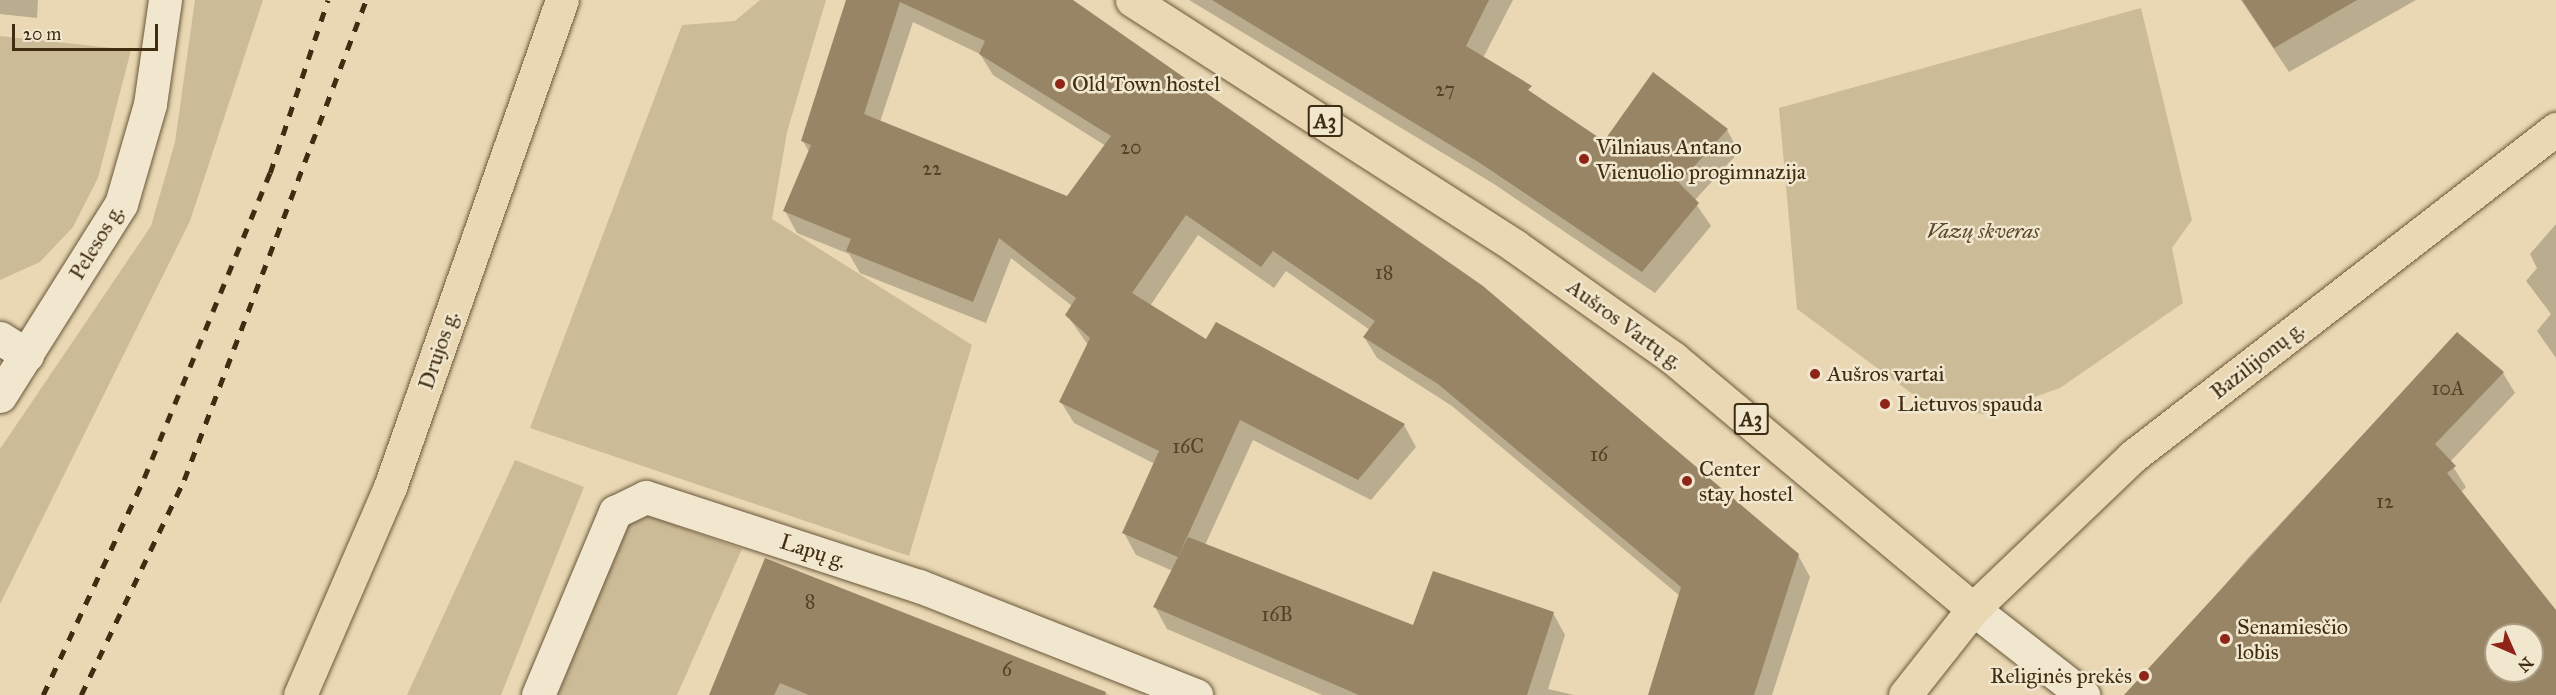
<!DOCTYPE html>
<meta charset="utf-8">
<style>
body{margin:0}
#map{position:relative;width:2556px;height:695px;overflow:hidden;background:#e9d8b3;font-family:"IM FELL Great Primer",serif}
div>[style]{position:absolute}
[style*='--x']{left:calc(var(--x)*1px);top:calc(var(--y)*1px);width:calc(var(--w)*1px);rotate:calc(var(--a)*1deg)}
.green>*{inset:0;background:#ccbb97}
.shadow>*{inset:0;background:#0003}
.building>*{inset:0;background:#978565}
.roads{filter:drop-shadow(0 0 2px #6a573a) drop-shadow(0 0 2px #6a573a)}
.minor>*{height:33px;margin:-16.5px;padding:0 16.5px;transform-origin:16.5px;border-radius:16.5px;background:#f1e6ce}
.major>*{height:33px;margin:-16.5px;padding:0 16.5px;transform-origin:16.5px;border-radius:16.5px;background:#e9d8b3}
.rail>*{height:4.5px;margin-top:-2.25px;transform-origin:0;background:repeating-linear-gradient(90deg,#3f2c11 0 10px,transparent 0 20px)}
.dots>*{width:16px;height:16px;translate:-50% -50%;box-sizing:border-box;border:3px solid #f1e6ce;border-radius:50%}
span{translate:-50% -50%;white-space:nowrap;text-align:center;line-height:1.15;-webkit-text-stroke:5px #f1e6ce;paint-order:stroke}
.number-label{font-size:20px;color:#554226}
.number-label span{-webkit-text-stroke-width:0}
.shield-label span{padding:2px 4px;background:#f1e6ce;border:2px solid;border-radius:4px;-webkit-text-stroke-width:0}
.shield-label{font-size:21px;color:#3f2c11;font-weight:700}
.poi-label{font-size:22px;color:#3f2c11}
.left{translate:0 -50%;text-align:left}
.right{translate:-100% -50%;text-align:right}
.park-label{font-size:22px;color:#5b492c;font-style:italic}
.street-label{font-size:22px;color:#3f2c11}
.north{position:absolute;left:2484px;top:623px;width:60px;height:60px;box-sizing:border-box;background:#f1e6ce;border:2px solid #aa9c82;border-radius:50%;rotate:135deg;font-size:16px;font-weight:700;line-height:24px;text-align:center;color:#3f2c11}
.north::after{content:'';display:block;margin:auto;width:21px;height:27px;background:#8f2418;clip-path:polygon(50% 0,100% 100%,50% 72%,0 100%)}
.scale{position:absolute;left:12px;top:24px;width:146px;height:27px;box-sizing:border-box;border:3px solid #3f2c11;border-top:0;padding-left:8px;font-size:18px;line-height:21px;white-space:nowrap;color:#3f2c11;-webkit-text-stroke:4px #f1e6ce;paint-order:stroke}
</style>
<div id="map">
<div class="green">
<i style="clip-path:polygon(195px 0,263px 0,190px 221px,0 604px,0 449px,151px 226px,175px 142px)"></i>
<i style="clip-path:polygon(760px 0,826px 0,787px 132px,772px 219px,972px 345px,909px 556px,530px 428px,682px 25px,735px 21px)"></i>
<i style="clip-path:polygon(2141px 8px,2192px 220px,2172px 248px,2183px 303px,2060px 388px,1986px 414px,1952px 411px,1911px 393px,1797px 309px,1779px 108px)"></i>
<i style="clip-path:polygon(0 36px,131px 50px,98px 178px,73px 227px,40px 262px,0 280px)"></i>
<i style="clip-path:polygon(515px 460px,584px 487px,501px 695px,407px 695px)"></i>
<i style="clip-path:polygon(644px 514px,742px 549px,677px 695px,558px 695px,626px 525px)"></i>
</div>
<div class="shadow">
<i style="clip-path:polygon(0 0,38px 0,37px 18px,0 14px)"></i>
<i style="clip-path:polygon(evenodd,848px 0,1071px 0,1798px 555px,1810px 577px,1772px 695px,1649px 695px,1680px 596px,1452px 406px,1377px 358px,1364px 337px,1370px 330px,1286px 271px,1274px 288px,1198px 235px,1150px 306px,1206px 341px,1404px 425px,1416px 447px,1371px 500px,1253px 440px,1205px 545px,1414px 627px,1553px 613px,1565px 635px,1548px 689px,1574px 695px,1322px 695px,1167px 629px,1155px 607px,1173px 571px,1136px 555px,1124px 533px,1155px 464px,1074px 423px,1061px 402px,1088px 345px,1067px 315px,1072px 306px,1011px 258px,986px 323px,860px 273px,849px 254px,797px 233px,785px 211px,809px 152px,803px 141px,848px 0,913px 22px,980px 54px,993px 75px,1106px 146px,1067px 198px,880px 122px,913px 22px)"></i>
<i style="clip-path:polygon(1189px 0,1513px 0,1483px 58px,1605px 144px,1653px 74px,1727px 130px,1739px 152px,1694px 201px,1711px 226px,1655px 293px,1494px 184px)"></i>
<i style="clip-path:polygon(2241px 0,2416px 0,2289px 72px)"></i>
<i style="clip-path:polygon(2556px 224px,2556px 358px,2537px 331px,2551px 314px,2526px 281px,2537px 268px,2530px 254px)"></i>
<i style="clip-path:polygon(evenodd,2457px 334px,2503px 373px,2515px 393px,2450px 462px,2466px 487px,2461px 492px,2556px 613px,2556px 695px,2131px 695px,2248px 558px,2457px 334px,2496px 635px,2532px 635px,2532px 671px,2496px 671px,2496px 635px)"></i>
<i style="clip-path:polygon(766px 560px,1110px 695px,711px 695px)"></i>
</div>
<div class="building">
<i style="clip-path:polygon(evenodd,846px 0,1073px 0,1483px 286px,1799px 554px,1754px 695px,1648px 695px,1681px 587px,1438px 384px,1363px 337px,1375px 321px,1273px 251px,1261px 267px,1186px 215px,1132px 293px,1206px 339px,1216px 322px,1405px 424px,1358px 480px,1240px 420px,1178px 557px,1122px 533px,1159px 451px,1059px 402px,1090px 338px,1065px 315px,1076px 298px,999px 238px,973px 302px,846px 251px,851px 239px,783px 211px,811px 145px,801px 141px,846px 0,900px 2px,985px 41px,979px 54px,1111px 136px,1067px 196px,864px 114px,900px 2px)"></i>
<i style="clip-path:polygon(1212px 0,1489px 0,1466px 46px,1532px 86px,1528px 90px,1604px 141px,1653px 72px,1728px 129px,1679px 183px,1699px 203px,1642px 272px,1480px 163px)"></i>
<i style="clip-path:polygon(2242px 0,2357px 0,2274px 48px)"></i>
<i style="clip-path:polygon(evenodd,2457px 332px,2504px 372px,2435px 444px,2456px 466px,2447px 473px,2556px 610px,2556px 695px,2124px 695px,2457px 332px,2496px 635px,2532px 635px,2532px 671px,2496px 671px,2496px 635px)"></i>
<i style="clip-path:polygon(1188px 537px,1413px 625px,1433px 571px,1554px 612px,1527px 695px,1359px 695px,1153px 607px)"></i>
<i style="clip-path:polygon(765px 558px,1106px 692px,1105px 695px,809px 695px,780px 683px,774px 695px,709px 695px)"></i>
</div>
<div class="roads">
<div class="minor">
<i style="--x:0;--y:338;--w:32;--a:32"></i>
<i style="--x:0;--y:396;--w:227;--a:-57.8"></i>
<i style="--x:121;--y:204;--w:104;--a:-73.8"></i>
<i style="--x:150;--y:104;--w:105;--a:-81.8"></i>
<i style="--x:1973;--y:609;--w:140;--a:38"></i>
<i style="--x:538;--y:695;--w:199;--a:-67.2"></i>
<i style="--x:615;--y:512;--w:34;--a:-26"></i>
<i style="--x:646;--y:497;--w:287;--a:18.1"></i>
<i style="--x:919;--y:586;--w:298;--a:21.5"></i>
</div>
<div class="major">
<i style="--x:1132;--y:0;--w:455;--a:32.7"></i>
<i style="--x:1515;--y:246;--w:194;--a:35.3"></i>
<i style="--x:1673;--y:358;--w:391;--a:39.9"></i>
<i style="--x:300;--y:695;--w:227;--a:-66.6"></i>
<i style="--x:390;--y:487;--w:516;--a:-70.55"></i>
<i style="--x:1905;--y:695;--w:110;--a:-51.7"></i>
<i style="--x:1973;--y:609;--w:221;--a:-43.7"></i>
<i style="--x:2133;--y:456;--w:535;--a:-37.71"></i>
</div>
</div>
<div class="rail">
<i style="--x:43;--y:695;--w:239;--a:-65"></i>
<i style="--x:144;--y:478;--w:330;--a:-67.6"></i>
<i style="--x:270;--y:173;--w:182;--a:-71.5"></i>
<i style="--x:81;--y:695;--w:238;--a:-64.4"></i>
<i style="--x:184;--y:480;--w:513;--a:-69.23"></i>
</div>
<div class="dots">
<i style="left:1060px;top:84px;background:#8f2418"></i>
<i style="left:1584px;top:159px;background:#8f2418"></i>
<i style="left:1815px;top:374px;background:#8f2418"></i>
<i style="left:1885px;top:404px;background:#8f2418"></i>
<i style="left:1687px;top:481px;background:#8f2418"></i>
<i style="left:2225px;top:639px;background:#8f2418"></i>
<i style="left:2144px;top:676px;background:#8f2418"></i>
</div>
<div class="number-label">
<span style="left:1445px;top:89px">27</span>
<span style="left:1131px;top:147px">20</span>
<span style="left:932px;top:168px">22</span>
<span style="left:1384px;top:272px">18</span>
<span style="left:2448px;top:388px">10A</span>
<span style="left:1188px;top:446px">16C</span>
<span style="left:1599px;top:454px">16</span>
<span style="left:2385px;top:501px">12</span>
<span style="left:810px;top:601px">8</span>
<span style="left:1277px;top:614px">16B</span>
<span style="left:1007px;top:669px">6</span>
</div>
<div class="shield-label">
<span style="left:1325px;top:121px">A3</span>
<span style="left:1751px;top:419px">A3</span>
</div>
<div class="poi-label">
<span class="left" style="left:1072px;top:84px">Old Town hostel</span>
<span class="left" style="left:1596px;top:159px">Vilniaus Antano<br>Vienuolio progimnazija</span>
<span class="left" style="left:1827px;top:374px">Aušros vartai</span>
<span class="left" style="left:1897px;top:404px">Lietuvos spauda</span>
<span class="left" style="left:1699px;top:481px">Center<br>stay hostel</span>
<span class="left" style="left:2237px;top:639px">Senamiesčio<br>lobis</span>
<span class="right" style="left:2132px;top:676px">Religinės prekės</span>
</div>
<div class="park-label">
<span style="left:1983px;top:231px">Vazų skveras</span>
</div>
<div class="street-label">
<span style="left:96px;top:242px;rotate:-59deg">Pelesos g.</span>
<span style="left:1625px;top:324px;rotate:36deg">Aušros Vartų g.</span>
<span style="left:438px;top:350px;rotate:-71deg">Drujos g.</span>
<span style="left:2257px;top:360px;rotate:-38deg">Bazilijonų g.</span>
<span style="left:813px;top:551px;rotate:18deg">Lapų g.</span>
</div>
<div class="north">N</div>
<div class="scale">20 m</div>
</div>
